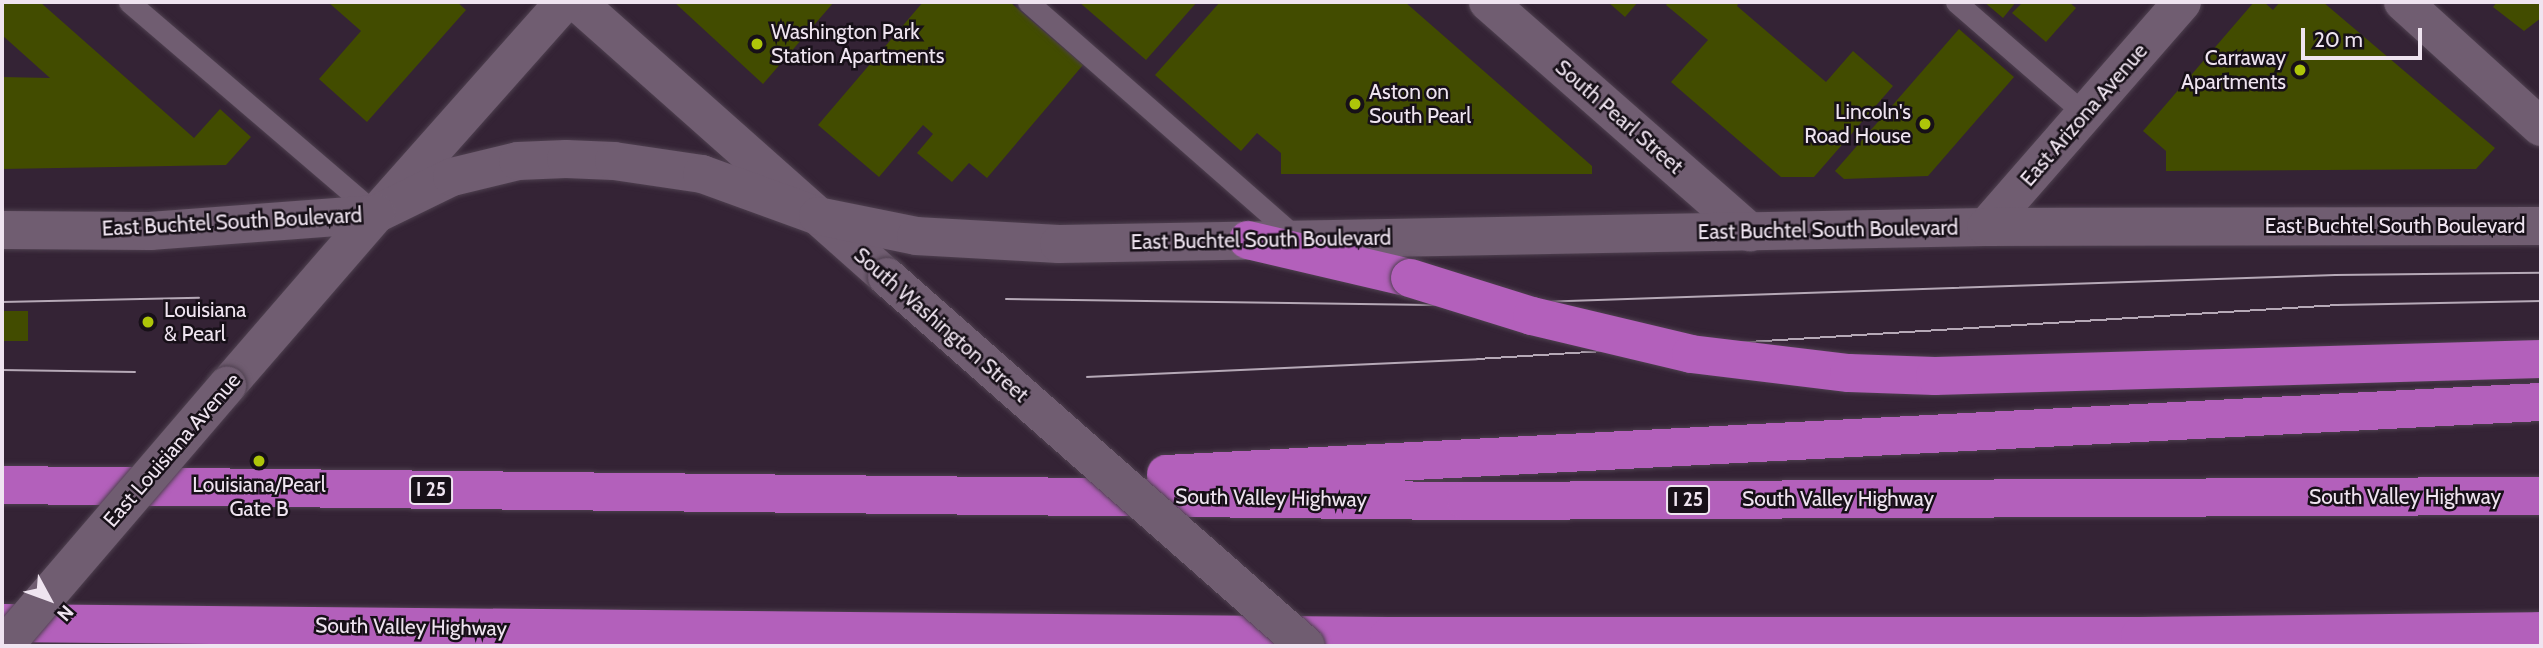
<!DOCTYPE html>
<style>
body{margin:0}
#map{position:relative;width:2543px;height:648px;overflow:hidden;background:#342335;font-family:Cabin,sans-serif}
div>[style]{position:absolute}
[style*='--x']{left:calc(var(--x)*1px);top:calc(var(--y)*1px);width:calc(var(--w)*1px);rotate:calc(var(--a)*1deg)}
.building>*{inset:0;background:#424c00;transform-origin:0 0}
.roads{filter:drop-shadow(0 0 2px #4e404f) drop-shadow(0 0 2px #4e404f)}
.service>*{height:21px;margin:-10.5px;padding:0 10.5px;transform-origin:10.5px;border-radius:10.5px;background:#705d71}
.minor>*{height:38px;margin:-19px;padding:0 19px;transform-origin:19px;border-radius:19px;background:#705d71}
.tertiary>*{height:38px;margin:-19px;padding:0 19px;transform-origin:19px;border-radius:19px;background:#705d71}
.secondary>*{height:38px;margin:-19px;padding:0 19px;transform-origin:19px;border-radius:19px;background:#705d71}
.motorway>*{height:38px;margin:-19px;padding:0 19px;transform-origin:19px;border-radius:19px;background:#b360bb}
.tram>*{height:2px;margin:-1px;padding:0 1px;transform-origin:1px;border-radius:1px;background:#b6a9b7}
.bridges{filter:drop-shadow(0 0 2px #4e404f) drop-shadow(0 0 2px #4e404f)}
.tertiary-bridge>*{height:38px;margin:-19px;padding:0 19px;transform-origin:19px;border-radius:19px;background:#705d71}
.secondary-bridge>*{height:38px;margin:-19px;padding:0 19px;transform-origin:19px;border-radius:19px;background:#705d71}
.motorway-bridge>*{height:38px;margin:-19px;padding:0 19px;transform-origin:19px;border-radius:19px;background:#b360bb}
.dots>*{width:19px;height:19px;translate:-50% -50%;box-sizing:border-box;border:4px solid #171018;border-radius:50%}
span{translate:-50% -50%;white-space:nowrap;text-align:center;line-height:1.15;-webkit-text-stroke:5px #171018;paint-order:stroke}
.shield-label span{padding:2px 5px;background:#171018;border:2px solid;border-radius:5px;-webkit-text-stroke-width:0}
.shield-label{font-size:19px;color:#efe4f0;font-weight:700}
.poi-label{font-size:21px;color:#efe4f0}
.left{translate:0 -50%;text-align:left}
.right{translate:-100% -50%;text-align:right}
.street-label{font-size:21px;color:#efe4f0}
.frame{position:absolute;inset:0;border:4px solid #efe4f0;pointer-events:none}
.north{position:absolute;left:14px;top:564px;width:70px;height:70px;-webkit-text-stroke:5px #171018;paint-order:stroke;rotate:131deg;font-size:19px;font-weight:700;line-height:28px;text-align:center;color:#efe4f0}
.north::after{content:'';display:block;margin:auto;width:24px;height:32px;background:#efe4f0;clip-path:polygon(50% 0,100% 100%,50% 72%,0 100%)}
.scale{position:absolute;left:2301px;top:28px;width:121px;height:32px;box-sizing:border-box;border:4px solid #efe4f0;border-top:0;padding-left:9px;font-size:21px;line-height:24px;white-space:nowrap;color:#efe4f0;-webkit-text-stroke:5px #171018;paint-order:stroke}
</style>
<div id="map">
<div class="building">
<i style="clip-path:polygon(2px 2px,40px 2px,194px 138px,220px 109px,251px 137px,226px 165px,2px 169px,2px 77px,50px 78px,2px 35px)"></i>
<i style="clip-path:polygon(328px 2px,457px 2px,466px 10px,367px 122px,319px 79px,361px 31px)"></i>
<i style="clip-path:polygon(674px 2px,834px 2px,763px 84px)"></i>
<i style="clip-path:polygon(923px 2px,1010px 2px,1083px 65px,987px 178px,969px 163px,952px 182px,917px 153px,933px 134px,923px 125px,879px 177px,818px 125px)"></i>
<i style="clip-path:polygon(1079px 2px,1197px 2px,1146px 60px)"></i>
<i style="clip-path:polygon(1220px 2px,1405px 2px,1592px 166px,1592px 174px,1281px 174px,1281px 153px,1257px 133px,1241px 151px,1155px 75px)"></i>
<i style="clip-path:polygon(1608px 2px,1638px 2px,1625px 17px)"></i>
<i style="clip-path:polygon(1668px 2px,1739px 2px,1737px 6px,1826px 82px,1853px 51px,1893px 86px,1814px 177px,1781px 177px,1671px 82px,1708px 40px,1666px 5px)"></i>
<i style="clip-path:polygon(1984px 2px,2016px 2px,2003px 18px)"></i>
<i style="clip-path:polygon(2023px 2px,2069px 2px,2076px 8px,2046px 42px,2012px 13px)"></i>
<i style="clip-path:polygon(2254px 2px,2264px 2px,2273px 10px,2280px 2px,2323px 2px,2495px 148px,2476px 169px,2166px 171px,2166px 151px,2143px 131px)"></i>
<i style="clip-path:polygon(2497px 2px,2541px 2px,2541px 18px,2524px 31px,2493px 7px)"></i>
<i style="clip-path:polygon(1959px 29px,2014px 77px,1928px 176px,1844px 179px,1835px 171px)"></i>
<i style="left:2px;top:311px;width:26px;height:30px"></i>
</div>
<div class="roads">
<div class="service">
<i style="--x:129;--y:2;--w:326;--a:40.6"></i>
<i style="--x:1028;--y:2;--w:358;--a:41.3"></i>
<i style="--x:1956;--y:2;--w:171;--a:41"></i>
</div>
<div class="minor">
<i style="--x:2403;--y:2;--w:186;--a:42.2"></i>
<i style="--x:1986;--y:227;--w:298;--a:-48.9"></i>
</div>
<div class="tertiary">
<i style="--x:577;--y:2;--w:414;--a:41.6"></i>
<i style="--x:1488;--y:2;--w:349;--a:41.3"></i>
<i style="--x:376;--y:214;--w:283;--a:-48.4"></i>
</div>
<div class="secondary">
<i style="--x:2;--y:230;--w:148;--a:0.4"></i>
<i style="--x:150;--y:231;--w:227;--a:-4.3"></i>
<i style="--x:376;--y:214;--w:85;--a:-26"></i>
<i style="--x:452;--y:177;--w:68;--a:-13.6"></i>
<i style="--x:518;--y:161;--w:48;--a:-2.4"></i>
<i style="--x:566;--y:159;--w:48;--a:2.4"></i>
<i style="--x:614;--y:161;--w:89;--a:8.4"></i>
<i style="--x:702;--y:174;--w:123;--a:19.9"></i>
<i style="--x:818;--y:216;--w:100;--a:11.5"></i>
<i style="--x:916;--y:236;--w:143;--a:3.2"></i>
<i style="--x:1059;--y:244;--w:927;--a:-1.05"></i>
<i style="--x:1986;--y:227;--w:555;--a:-0.1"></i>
<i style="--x:227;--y:386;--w:228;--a:-49.1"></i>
</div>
<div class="motorway">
<i style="--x:1248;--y:240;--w:166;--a:13.2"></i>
<i style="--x:1166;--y:474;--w:1377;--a:-3"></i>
<i style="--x:2;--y:485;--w:1464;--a:0.63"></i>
<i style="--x:1466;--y:501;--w:1075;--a:-0.27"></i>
<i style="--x:2;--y:623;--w:1387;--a:0.54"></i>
<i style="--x:1389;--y:636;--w:751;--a:0"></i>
<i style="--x:2140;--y:636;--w:401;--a:-0.7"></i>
</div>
</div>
<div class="tram">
<i style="--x:1006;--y:299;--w:444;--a:0.8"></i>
<i style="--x:1450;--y:305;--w:886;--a:-1.94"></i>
<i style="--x:2335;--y:275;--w:206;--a:-0.6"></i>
<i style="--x:2;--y:302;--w:197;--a:-1.2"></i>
<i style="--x:2;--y:370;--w:133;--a:0.9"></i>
<i style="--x:1087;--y:377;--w:390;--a:-2.6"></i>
<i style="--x:1477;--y:359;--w:863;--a:-3.59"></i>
<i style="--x:2338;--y:305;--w:203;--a:-1.1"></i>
</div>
<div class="bridges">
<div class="tertiary-bridge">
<i style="--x:887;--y:277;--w:558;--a:41.37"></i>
</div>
<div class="secondary-bridge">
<i style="--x:4;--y:646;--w:343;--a:-49.4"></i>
</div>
<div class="motorway-bridge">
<i style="--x:1410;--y:278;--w:128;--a:17.3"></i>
<i style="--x:1532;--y:316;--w:163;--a:13.4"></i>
<i style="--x:1691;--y:354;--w:159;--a:6.9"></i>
<i style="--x:1849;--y:373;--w:86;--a:2"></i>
<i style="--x:1935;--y:376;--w:606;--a:-1.61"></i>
</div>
</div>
<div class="dots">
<i style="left:757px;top:44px;background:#aec509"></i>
<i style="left:2300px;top:70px;background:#aec509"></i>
<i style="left:1355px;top:104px;background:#aec509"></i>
<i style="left:1925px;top:124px;background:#aec509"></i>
<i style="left:148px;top:322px;background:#aec509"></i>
<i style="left:259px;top:461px;background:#aec509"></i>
</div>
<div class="shield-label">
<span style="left:431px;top:490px">I 25</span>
<span style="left:1688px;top:500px">I 25</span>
</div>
<div class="poi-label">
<span class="left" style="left:771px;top:44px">Washington Park<br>Station Apartments</span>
<span class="right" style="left:2286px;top:70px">Carraway<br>Apartments</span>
<span class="left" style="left:1369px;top:104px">Aston on<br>South Pearl</span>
<span class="right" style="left:1911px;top:124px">Lincoln's<br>Road House</span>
<span class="left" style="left:164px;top:322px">Louisiana<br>&amp; Pearl</span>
<span style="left:259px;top:497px">Louisiana/Pearl<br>Gate B</span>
</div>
<div class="street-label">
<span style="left:2084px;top:115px;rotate:-49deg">East Arizona Avenue</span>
<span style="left:1619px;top:117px;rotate:41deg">South Pearl Street</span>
<span style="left:232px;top:222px;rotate:-3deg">East Buchtel South Boulevard</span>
<span style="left:2395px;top:226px">East Buchtel South Boulevard</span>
<span style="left:1828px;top:230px;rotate:-1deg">East Buchtel South Boulevard</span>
<span style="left:1261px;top:240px;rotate:-1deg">East Buchtel South Boulevard</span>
<span style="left:941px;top:325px;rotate:41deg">South Washington Street</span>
<span style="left:172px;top:450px;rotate:-49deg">East Louisiana Avenue</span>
<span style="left:2405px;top:497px">South Valley Highway</span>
<span style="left:1271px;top:498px;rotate:1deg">South Valley Highway</span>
<span style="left:1838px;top:499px">South Valley Highway</span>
<span style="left:411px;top:627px;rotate:1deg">South Valley Highway</span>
</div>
<div class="frame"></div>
<div class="north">N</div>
<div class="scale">20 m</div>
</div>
